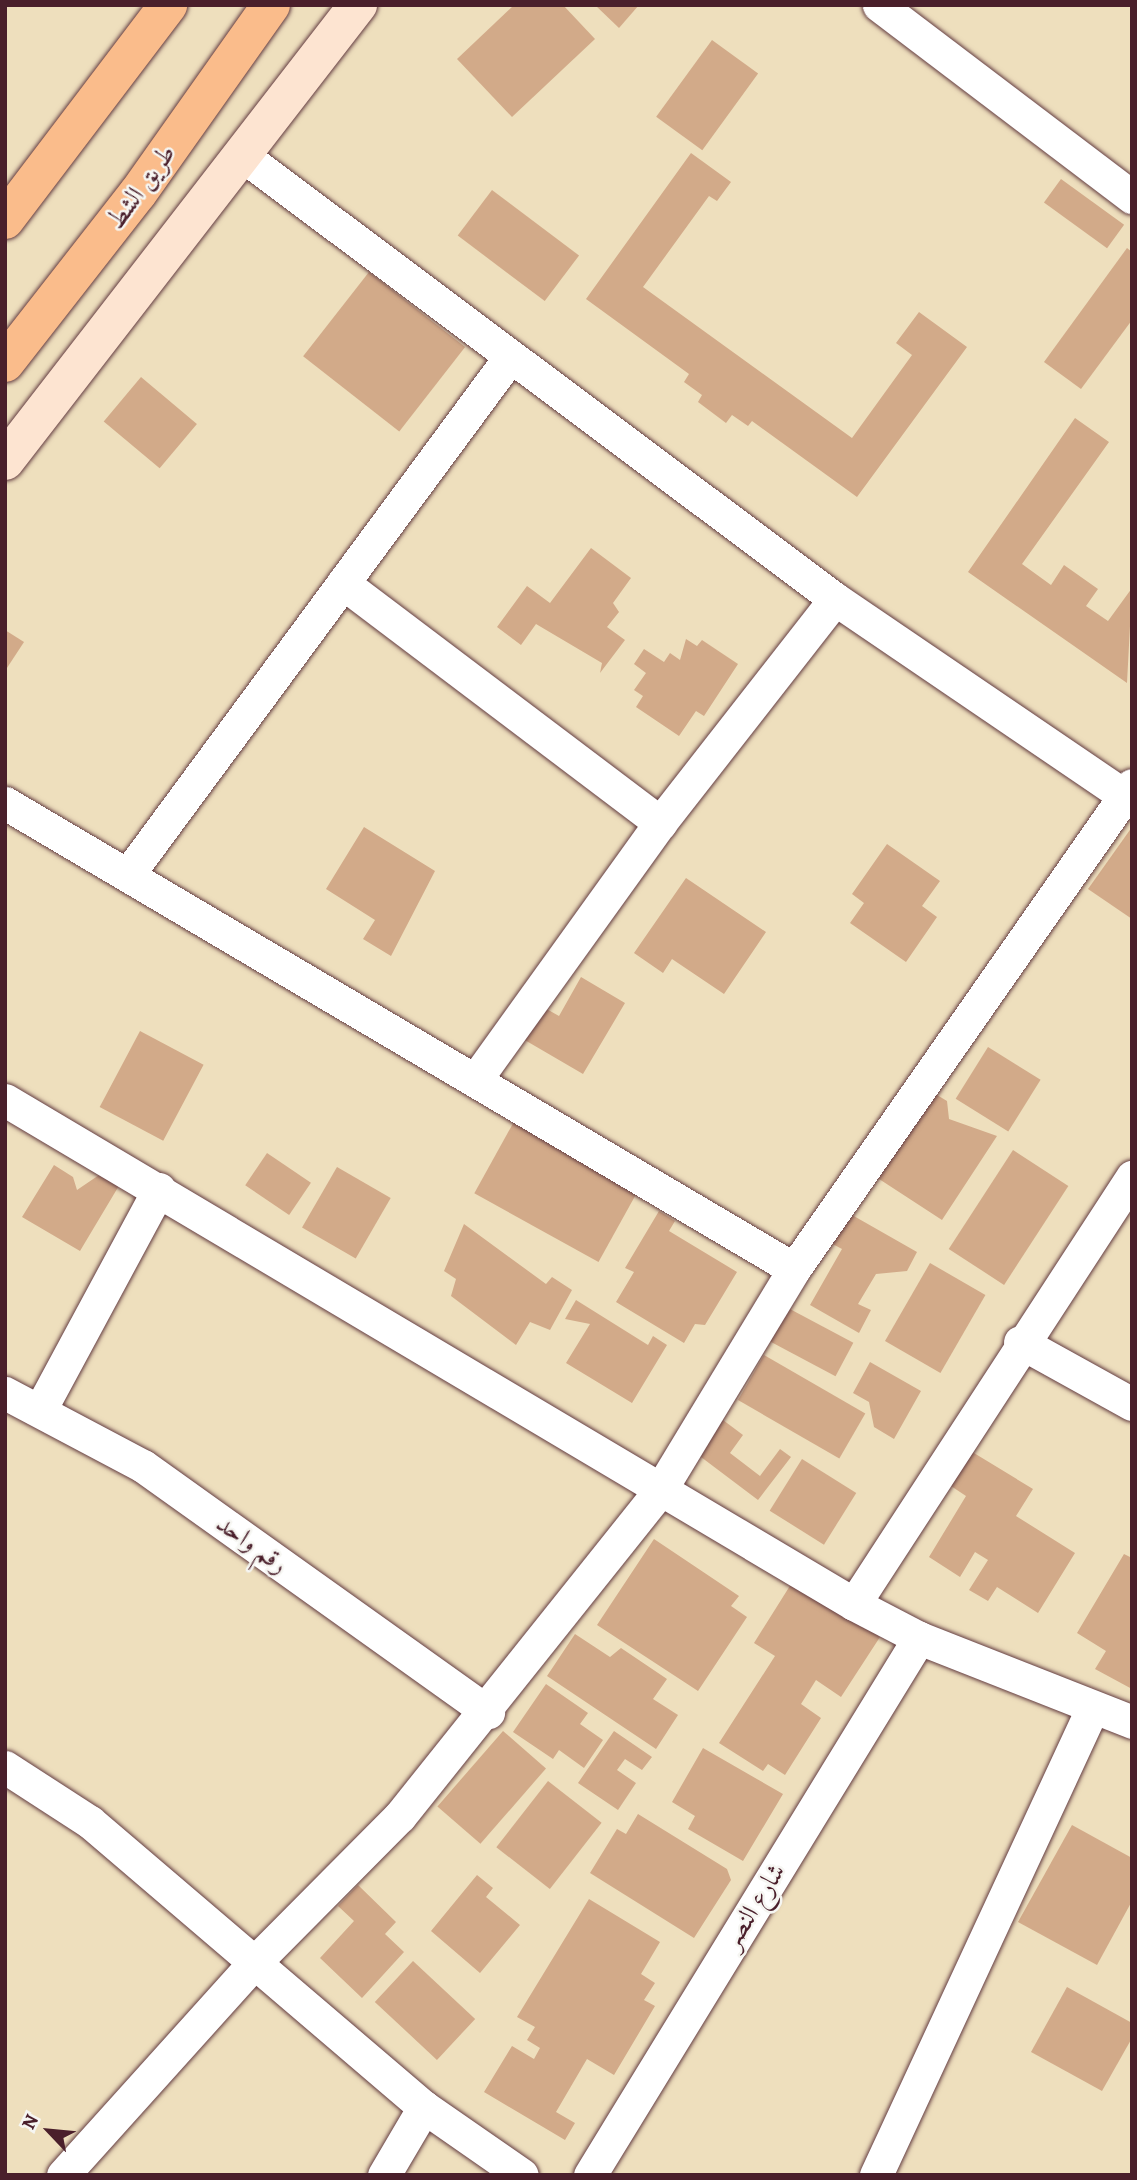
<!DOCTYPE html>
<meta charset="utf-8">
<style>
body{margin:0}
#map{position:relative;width:1137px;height:2180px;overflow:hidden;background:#eedfbd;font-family:Alegreya,Amiri,serif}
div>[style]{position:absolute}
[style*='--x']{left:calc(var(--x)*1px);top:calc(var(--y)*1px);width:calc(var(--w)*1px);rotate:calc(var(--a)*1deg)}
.building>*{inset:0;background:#d2aa89;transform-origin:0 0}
.roads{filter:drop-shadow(0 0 2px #633c41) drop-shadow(0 0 2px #633c41)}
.street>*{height:33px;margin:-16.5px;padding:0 16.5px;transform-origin:16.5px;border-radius:16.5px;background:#fff}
.secondary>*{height:38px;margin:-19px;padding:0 19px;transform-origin:19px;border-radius:19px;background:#fde4d1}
.primary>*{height:38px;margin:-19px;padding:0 19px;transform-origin:19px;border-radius:19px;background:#fabc8b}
span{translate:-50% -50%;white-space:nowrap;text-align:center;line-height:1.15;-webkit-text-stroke:5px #f6f6f2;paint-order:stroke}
.street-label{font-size:26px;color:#4a1f2b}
.frame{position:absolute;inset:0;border:7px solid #4a1f2b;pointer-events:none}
.north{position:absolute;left:14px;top:2096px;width:70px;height:70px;-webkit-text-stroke:5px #f6f6f2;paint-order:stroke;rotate:296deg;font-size:19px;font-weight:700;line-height:28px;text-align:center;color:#4a1f2b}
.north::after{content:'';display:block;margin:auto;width:24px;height:32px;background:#4a1f2b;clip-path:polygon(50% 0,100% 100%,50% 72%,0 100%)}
</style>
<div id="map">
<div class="building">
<i style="clip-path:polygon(514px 5px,563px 5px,595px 39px,512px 117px,457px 59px)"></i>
<i style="clip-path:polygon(595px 5px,639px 5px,619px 28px)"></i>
<i style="left:712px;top:40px;width:57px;height:95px;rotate:36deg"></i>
<i style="clip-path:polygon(691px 153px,731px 182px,717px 201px,709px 196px,643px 287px,852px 438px,912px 355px,896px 343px,919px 312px,967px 347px,857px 497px,752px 421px,748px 426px,732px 415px,726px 423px,698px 402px,702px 395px,684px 382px,689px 374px,586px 299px)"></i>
<i style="left:1061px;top:179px;width:78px;height:29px;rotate:36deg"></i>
<i style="left:492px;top:190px;width:109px;height:57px;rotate:37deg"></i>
<i style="clip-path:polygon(1127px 248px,1132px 252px,1132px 320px,1081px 389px,1044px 362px)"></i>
<i style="left:369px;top:272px;width:122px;height:107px;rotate:38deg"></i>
<i style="left:141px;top:377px;width:73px;height:58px;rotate:40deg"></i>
<i style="clip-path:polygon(1075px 418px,1109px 442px,1022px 564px,1051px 585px,1064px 565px,1098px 589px,1086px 606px,1108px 621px,1132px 588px,1127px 683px,968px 572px)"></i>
<i style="clip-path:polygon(591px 548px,631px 578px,613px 603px,619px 612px,607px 627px,625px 640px,600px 673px,602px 663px,536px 624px,521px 645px,497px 627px,527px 586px,550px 603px)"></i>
<i style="clip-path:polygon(5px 630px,24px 642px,5px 671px)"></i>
<i style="clip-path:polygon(686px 639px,697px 646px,702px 640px,738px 664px,704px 716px,696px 711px,679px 736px,636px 707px,643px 696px,634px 690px,646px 673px,634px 664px,644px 649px,664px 662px,670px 653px,680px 660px)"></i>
<i style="clip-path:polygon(364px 827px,435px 871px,391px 956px,363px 939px,375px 920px,326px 889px)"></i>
<i style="clip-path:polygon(1132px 827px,1132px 919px,1088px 889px)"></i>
<i style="clip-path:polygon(887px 844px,940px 881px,922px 906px,937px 917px,906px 962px,850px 923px,864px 903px,852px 894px)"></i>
<i style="clip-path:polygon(686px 878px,766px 932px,724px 994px,672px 959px,663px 973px,634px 953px)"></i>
<i style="clip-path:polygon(581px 977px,625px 1003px,583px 1074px,523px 1039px,543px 1007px,559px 1016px)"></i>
<i style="left:140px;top:1031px;width:72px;height:86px;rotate:28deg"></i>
<i style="left:988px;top:1047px;width:62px;height:61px;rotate:32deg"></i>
<i style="clip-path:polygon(932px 1092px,947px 1101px,949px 1119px,997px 1136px,942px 1220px,876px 1177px)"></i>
<i style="left:516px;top:1118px;width:142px;height:86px;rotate:29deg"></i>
<i style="left:1013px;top:1150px;width:66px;height:118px;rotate:33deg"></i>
<i style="left:267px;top:1153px;width:53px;height:39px;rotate:34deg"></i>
<i style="clip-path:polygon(54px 1165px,73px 1177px,77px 1190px,102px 1173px,120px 1184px,80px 1251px,22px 1217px)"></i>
<i style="left:337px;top:1167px;width:62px;height:70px;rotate:30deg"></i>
<i style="clip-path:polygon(659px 1211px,675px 1221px,669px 1231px,737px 1272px,705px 1325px,695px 1324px,684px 1343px,616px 1302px,634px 1272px,625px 1268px)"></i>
<i style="clip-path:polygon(845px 1211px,917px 1252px,907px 1271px,876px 1274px,858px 1304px,871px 1310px,859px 1333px,810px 1305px,842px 1249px,827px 1241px)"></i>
<i style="clip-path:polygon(464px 1224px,546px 1284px,552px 1277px,572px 1290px,550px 1330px,530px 1322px,516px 1345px,451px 1296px,456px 1279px,444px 1271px)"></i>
<i style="left:930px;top:1263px;width:64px;height:90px;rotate:30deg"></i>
<i style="clip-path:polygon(576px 1300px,648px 1345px,653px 1336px,667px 1345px,632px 1403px,566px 1363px,590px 1324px,565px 1319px)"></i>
<i style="left:788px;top:1308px;width:74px;height:38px;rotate:28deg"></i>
<i style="left:764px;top:1355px;width:117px;height:52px;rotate:30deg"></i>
<i style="clip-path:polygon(870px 1362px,921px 1391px,894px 1439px,874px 1427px,869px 1402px,853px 1393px)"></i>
<i style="clip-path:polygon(723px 1420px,743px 1435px,730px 1453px,760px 1476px,780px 1449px,791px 1457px,758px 1500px,697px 1454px)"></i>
<i style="clip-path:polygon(969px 1450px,1033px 1489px,1016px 1516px,1075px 1553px,1038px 1613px,997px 1587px,988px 1601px,969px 1590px,988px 1560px,975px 1552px,960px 1577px,929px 1557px,966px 1496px,948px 1484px)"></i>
<i style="left:802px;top:1459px;width:64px;height:61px;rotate:32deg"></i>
<i style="clip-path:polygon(654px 1539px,739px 1596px,731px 1606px,747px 1617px,698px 1691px,597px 1625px)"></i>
<i style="clip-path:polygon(1124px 1554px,1132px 1558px,1132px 1689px,1095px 1669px,1106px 1651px,1077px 1633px)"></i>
<i style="clip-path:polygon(793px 1581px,880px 1637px,841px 1697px,816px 1680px,801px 1704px,821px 1718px,785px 1775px,768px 1764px,763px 1771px,719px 1743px,775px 1656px,754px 1643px)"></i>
<i style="clip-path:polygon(575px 1634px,610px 1657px,621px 1648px,667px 1679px,653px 1699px,678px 1715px,656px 1749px,547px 1676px)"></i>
<i style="clip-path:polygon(546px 1684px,588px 1713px,580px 1724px,603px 1740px,584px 1768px,559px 1750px,553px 1759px,513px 1732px)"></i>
<i style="left:503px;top:1731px;width:57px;height:100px;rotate:41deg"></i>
<i style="clip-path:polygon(614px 1731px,652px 1757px,642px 1770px,625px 1759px,617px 1770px,636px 1783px,618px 1810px,578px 1783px)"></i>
<i style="clip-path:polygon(703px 1748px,783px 1794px,743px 1861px,688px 1829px,695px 1816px,672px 1802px)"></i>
<i style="left:548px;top:1781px;width:68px;height:84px;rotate:38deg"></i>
<i style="clip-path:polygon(638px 1814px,727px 1869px,731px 1880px,694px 1938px,590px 1873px,617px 1829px,626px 1834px)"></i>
<i style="clip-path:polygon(1072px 1825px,1132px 1858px,1132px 1901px,1097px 1965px,1018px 1922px)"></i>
<i style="clip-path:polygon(477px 1875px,493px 1888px,486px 1897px,520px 1925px,480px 1973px,431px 1931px)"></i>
<i style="clip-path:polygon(358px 1885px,396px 1922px,385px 1934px,404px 1952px,362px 1998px,320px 1958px,354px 1921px,338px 1906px)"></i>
<i style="clip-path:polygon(589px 1899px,660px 1942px,641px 1974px,655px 1983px,644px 2000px,655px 2006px,614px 2075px,587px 2059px,556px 2112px,575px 2123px,565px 2140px,484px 2092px,512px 2046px,534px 2059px,540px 2048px,527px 2040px,535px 2027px,517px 2017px)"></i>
<i style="left:413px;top:1961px;width:85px;height:56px;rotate:43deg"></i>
<i style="clip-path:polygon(1067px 1987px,1132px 2023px,1132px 2038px,1102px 2091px,1031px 2052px)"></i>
</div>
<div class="roads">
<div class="street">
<i style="--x:879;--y:5;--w:318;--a:37.2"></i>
<i style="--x:242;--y:155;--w:741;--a:36.82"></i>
<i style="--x:835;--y:599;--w:359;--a:34.2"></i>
<i style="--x:343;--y:583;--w:398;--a:37.1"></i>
<i style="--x:5;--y:803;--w:916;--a:30.57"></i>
<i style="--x:129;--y:873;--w:641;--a:-53.56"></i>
<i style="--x:476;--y:1079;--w:315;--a:-54.3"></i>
<i style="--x:660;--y:823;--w:284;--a:-52"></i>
<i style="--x:5;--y:1100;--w:987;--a:30.7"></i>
<i style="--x:854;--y:1604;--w:73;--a:27.6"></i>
<i style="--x:919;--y:1638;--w:229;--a:21.5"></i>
<i style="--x:1020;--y:1342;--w:128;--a:29"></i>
<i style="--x:5;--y:1393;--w:156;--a:27.9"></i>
<i style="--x:143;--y:1466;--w:424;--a:35.5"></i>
<i style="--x:40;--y:1410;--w:251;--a:-61.7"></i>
<i style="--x:854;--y:1604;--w:510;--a:-56.93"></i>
<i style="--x:5;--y:1767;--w:101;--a:32.9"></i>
<i style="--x:90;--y:1822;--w:439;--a:40.5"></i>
<i style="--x:424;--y:2107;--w:119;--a:34.8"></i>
<i style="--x:63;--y:2175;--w:288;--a:-48"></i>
<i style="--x:256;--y:1961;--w:204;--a:-45.2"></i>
<i style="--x:400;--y:1816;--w:415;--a:-51.4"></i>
<i style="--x:659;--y:1492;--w:261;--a:-58.8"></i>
<i style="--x:794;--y:1269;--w:590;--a:-55.07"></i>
<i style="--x:384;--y:2175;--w:79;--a:-59.5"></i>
<i style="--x:590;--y:2175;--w:630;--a:-58.51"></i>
<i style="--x:876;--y:2175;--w:514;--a:-65.13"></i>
</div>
<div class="secondary">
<i style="--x:5;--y:461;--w:577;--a:-52.26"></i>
</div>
<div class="primary">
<i style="--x:5;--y:220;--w:270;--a:-52.8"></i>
<i style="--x:5;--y:363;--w:216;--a:-52"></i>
<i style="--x:138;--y:193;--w:230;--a:-54.7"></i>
</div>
</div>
<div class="street-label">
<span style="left:141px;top:187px;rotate:-54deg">طريق الشط</span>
<span style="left:252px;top:1544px;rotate:36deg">رقم واحد</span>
<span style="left:754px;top:1906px;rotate:-58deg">شارع النصر</span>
</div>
<div class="frame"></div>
<div class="north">N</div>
</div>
